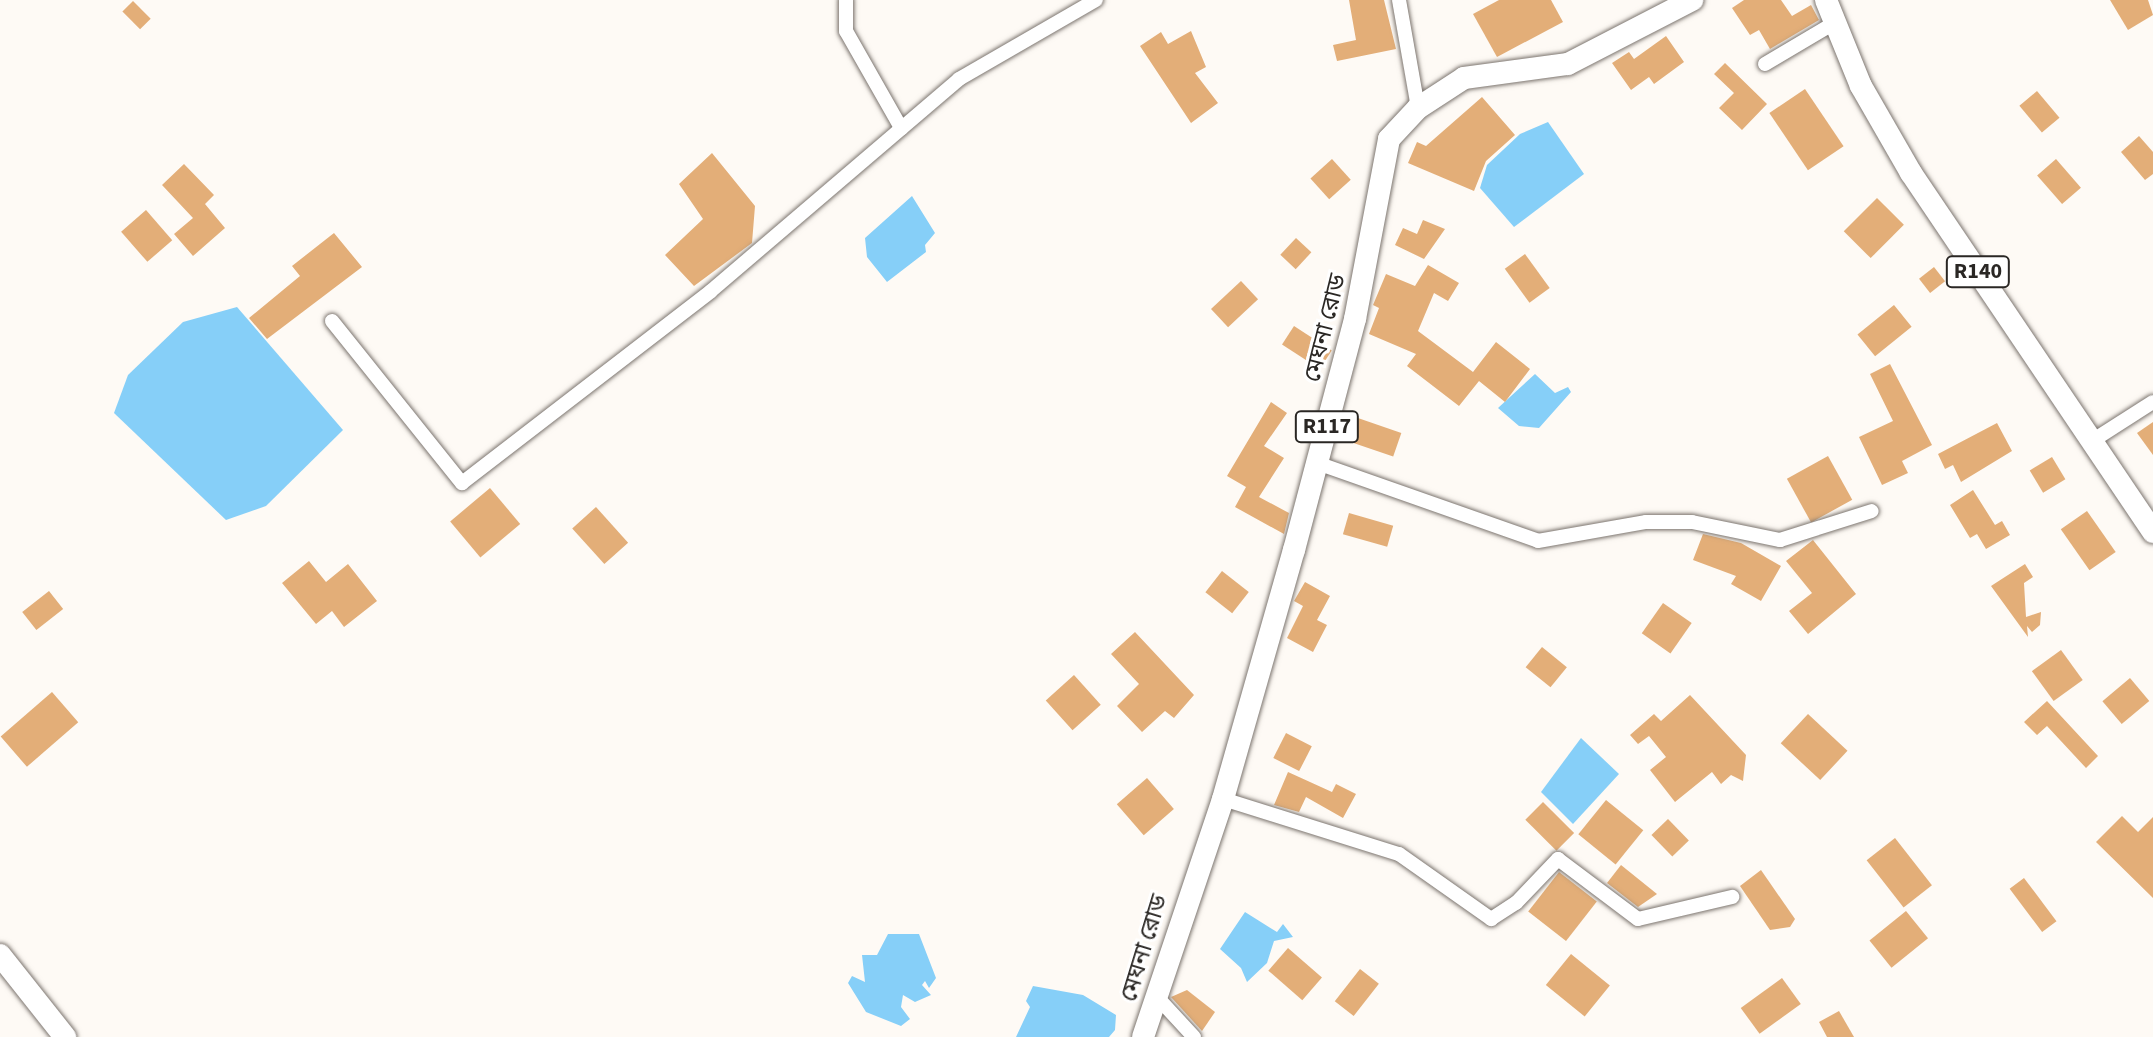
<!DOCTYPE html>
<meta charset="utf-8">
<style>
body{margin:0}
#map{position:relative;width:2153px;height:1037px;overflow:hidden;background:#fefaf5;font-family:"Source Sans 3","Noto Sans Bengali",sans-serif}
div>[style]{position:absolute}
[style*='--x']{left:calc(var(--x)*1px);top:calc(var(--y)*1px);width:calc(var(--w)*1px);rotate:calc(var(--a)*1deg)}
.water>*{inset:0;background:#86cff8}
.building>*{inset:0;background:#e3ae78;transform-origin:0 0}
.roads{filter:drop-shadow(0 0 2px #7c756f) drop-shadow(0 0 2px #7c756f)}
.minor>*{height:14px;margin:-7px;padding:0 7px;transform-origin:7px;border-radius:7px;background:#fff}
.primary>*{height:22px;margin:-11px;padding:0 11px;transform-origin:11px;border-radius:11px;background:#fff}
span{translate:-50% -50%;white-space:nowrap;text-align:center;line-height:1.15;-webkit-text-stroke:6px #fff;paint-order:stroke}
.shield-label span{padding:2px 6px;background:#fff;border:2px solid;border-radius:6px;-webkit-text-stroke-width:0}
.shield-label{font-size:22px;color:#2a2724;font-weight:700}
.street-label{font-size:24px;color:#2a2724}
</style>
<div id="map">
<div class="water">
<i style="clip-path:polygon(1548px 122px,1584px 174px,1514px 227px,1480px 188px,1487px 165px,1520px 134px)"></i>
<i style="clip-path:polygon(912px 196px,935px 233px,925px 245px,926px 252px,887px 282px,867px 257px,865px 238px)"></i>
<i style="clip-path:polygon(237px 307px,343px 430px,266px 506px,226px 520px,114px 413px,128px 375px,183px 322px)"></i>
<i style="clip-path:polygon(1535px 374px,1555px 393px,1568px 387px,1571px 392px,1539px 428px,1519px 426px,1498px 408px)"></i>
<i style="clip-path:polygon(1581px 738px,1619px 774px,1573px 824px,1541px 792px)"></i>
<i style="clip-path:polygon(1245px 912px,1277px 932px,1283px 924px,1293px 937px,1274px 941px,1267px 963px,1247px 982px,1241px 968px,1220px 949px)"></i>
<i style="clip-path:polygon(888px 934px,919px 934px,936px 978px,929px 988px,925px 981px,922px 985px,931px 995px,915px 1002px,903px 995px,901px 1007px,910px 1019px,901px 1026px,866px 1012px,848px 983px,852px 976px,865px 982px,862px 955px,877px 955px)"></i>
<i style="clip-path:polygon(1033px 986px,1083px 995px,1116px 1015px,1115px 1030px,1109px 1037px,1016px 1037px,1030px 1007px,1026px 1001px)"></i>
</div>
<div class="building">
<i style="clip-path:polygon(1349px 0,1384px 0,1396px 49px,1337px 61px,1333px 45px,1356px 40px)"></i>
<i style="clip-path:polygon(1499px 0,1551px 0,1563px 22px,1497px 57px,1473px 14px)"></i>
<i style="clip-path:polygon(1744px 0,1781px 0,1792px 16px,1811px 5px,1819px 20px,1770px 49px,1759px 30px,1750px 35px,1732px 8px)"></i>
<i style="clip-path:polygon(2110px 0,2148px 0,2153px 15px,2128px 30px)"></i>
<i style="left:133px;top:1px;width:25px;height:15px;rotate:45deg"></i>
<i style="clip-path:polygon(1191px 31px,1206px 67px,1195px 73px,1218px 103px,1191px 123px,1140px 46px,1161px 32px,1168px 44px)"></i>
<i style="clip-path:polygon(1666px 36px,1684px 62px,1654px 84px,1649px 77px,1631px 90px,1612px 63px,1629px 52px,1634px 59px)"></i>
<i style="clip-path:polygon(1725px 63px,1767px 104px,1742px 130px,1719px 108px,1734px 93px,1714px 74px)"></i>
<i style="left:1805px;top:89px;width:69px;height:43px;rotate:56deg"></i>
<i style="left:2037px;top:91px;width:35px;height:23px;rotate:50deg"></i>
<i style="clip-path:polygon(1482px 97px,1515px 135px,1486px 161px,1474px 191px,1408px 163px,1417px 142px,1426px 146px)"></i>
<i style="clip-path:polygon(2139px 136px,2153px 152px,2153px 174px,2145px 180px,2121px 152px)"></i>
<i style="clip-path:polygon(712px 153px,755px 206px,752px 243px,694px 286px,665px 255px,703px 219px,679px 184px)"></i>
<i style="left:1332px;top:159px;width:28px;height:29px;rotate:48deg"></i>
<i style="left:2056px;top:159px;width:38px;height:25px;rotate:49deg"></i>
<i style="clip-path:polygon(184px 164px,214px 195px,205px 204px,225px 228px,193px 256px,174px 234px,193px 218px,162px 185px)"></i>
<i style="left:1877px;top:198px;width:38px;height:47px;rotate:45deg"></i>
<i style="left:146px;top:210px;width:40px;height:33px;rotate:49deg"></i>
<i style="clip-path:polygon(1423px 220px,1445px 229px,1424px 259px,1395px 245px,1403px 228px,1417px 234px)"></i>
<i style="clip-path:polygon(334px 233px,362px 267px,267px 339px,249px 318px,300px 276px,292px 266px)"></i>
<i style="left:1296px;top:238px;width:21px;height:23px;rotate:43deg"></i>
<i style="left:1525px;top:254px;width:42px;height:25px;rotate:54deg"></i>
<i style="clip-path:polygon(1428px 265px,1459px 283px,1448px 301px,1434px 293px,1418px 331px,1473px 372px,1496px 342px,1530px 369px,1505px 402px,1479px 381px,1459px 406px,1407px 366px,1416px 354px,1369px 334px,1379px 308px,1373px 305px,1386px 274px,1415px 286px)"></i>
<i style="left:1934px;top:267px;width:18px;height:19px;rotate:52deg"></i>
<i style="left:1241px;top:281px;width:25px;height:41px;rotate:47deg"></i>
<i style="left:1894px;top:305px;width:28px;height:47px;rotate:51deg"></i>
<i style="left:1294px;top:326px;width:45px;height:22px;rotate:33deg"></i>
<i style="clip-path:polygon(1890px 364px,1932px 445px,1902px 461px,1908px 473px,1882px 485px,1859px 437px,1893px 421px,1870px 374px)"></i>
<i style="clip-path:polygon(1271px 402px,1287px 413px,1264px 446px,1284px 458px,1259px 497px,1289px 513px,1284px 534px,1235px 507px,1246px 487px,1227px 476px)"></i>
<i style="left:1355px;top:417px;width:49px;height:25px;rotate:19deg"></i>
<i style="clip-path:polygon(2153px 422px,2153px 455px,2137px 433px)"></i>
<i style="clip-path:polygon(1997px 423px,2012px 451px,1961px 482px,1953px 465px,1945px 469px,1938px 454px)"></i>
<i style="left:1828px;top:456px;width:50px;height:47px;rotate:61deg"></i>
<i style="left:2052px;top:457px;width:26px;height:26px;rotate:59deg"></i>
<i style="left:490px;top:488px;width:47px;height:52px;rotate:50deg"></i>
<i style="clip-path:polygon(1973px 490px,1995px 525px,2002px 521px,2010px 535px,1986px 549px,1977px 534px,1970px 538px,1950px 505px)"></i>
<i style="left:596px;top:507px;width:48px;height:32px;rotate:48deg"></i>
<i style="left:2087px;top:511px;width:50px;height:32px;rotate:55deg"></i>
<i style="left:1349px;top:513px;width:46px;height:22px;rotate:16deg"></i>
<i style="clip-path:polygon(1703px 534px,1741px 543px,1781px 566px,1761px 601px,1731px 584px,1736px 576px,1693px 560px)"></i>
<i style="clip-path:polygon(1813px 540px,1856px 594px,1808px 634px,1789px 611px,1812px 593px,1786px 561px)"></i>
<i style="clip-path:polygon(309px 561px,326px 582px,348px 564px,377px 601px,344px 627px,332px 611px,316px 624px,282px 583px)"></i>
<i style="clip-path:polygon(2025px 564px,2033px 577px,2024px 583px,2026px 617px,2041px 612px,2040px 625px,2032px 632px,2027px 626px,2028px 637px,1991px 586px)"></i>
<i style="left:1222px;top:571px;width:34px;height:27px;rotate:38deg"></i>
<i style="clip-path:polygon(1305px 582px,1330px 596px,1317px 620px,1327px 625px,1313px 652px,1287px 638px,1303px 606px,1294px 601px)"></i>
<i style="left:49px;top:591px;width:23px;height:34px;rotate:52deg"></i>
<i style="left:1663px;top:603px;width:35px;height:37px;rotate:35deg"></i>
<i style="clip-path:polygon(1135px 632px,1194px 695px,1174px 718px,1165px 711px,1142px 732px,1117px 706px,1139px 684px,1111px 654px)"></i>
<i style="left:1542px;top:647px;width:32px;height:26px;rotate:39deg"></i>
<i style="left:2061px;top:650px;width:37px;height:36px;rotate:54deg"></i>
<i style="left:1074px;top:675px;width:40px;height:38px;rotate:48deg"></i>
<i style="left:2130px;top:678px;width:30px;height:36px;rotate:50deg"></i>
<i style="left:52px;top:692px;width:40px;height:68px;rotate:49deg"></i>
<i style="clip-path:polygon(1690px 695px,1746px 755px,1743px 781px,1731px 775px,1721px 784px,1712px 772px,1675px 802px,1650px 770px,1666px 757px,1649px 736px,1638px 744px,1630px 735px,1654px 714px,1661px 721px)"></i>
<i style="clip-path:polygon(2047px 701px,2098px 756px,2086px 768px,2047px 726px,2037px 735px,2024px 722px)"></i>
<i style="left:1808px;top:714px;width:54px;height:40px;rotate:43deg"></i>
<i style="left:1286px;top:733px;width:29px;height:28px;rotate:27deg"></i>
<i style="clip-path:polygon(1288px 772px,1332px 792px,1336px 784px,1356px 794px,1343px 818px,1306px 797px,1299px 812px,1274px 805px)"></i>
<i style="left:1147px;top:778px;width:41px;height:40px;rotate:49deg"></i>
<i style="left:1606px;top:800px;width:48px;height:44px;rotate:39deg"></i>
<i style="left:1543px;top:802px;width:44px;height:25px;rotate:45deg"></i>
<i style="clip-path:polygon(2122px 816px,2138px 832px,2153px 817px,2153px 898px,2096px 842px)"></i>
<i style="left:1668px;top:819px;width:30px;height:23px;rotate:46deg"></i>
<i style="left:1895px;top:838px;width:60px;height:36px;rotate:52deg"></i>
<i style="clip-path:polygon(1621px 865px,1657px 894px,1638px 907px,1607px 883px)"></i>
<i style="clip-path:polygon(1761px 870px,1795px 919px,1790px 927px,1770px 930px,1740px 886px)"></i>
<i style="left:1559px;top:872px;width:48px;height:50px;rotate:38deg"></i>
<i style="left:2024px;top:878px;width:54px;height:18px;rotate:53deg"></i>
<i style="left:1906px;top:911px;width:35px;height:47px;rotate:51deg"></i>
<i style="left:1288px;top:948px;width:45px;height:30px;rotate:41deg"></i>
<i style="left:1571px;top:954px;width:50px;height:40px;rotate:39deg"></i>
<i style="left:1360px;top:969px;width:24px;height:41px;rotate:38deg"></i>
<i style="left:1782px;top:978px;width:32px;height:51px;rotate:54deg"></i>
<i style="clip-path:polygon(1187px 990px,1215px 1012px,1202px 1031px,1171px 997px)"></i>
<i style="clip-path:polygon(1839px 1011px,1854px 1037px,1827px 1037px,1819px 1022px)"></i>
</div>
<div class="roads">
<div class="minor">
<i style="--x:846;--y:0;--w:31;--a:90"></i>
<i style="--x:846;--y:31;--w:112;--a:60.4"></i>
<i style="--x:1399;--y:0;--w:110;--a:80"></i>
<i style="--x:1765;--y:64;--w:80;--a:-30.7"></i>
<i style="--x:332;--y:321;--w:208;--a:51.3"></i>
<i style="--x:462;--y:483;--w:314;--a:-37.6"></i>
<i style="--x:711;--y:291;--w:326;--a:-40.5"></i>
<i style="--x:959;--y:79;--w:158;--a:-30"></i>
<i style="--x:2092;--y:441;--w:72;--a:-32.6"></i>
<i style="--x:1317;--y:463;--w:234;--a:19.4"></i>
<i style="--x:1538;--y:541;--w:110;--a:-10"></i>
<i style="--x:1646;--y:522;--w:46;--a:0"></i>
<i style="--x:1692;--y:522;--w:90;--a:11.6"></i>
<i style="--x:1780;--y:540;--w:96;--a:-17.5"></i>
<i style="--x:1223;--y:799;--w:184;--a:17.4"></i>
<i style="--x:1399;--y:854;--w:113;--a:35.2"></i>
<i style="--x:1491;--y:919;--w:30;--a:-33"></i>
<i style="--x:1516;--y:903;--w:61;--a:-46.3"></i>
<i style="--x:1558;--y:859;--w:100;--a:36.9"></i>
<i style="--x:1638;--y:919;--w:97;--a:-13.2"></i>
<i style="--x:1158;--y:998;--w:53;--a:47.3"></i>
</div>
<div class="primary">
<i style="--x:1826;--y:0;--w:93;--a:67.9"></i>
<i style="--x:1861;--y:86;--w:100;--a:60.1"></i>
<i style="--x:1911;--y:173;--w:433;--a:56"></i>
<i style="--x:0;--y:955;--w:105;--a:51.6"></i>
<i style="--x:1143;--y:1037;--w:251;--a:-71.4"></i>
<i style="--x:1223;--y:799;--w:259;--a:-74.1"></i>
<i style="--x:1294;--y:550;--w:239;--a:-75.2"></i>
<i style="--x:1355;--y:319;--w:183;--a:-79.3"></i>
<i style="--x:1389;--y:139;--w:42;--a:-46.9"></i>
<i style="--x:1418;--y:108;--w:55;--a:-33.1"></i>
<i style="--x:1464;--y:78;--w:105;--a:-7.7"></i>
<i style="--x:1568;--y:64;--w:140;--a:-27.3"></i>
</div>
</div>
<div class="shield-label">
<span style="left:1978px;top:272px">R140</span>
<span style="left:1327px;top:427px">R117</span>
</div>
<div class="street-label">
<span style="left:1325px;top:328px;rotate:-76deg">মেঘনা রোড</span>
<span style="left:1144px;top:948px;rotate:-73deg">মেঘনা রোড</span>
</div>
</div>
